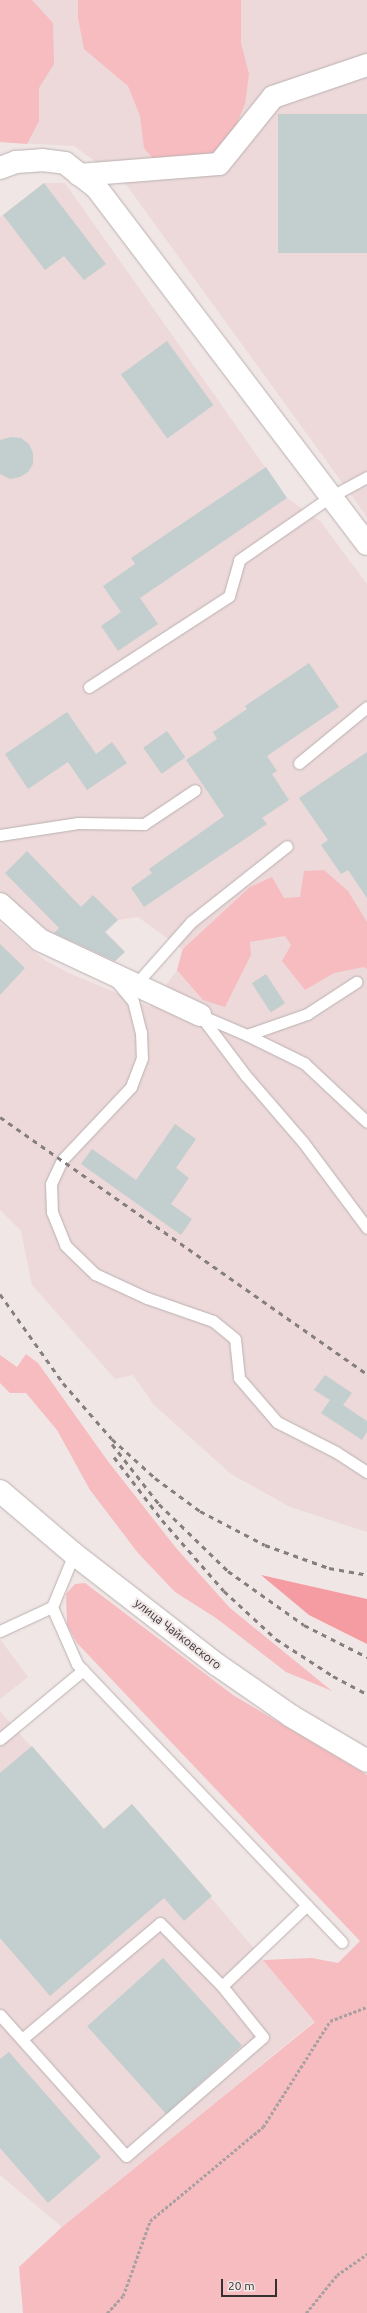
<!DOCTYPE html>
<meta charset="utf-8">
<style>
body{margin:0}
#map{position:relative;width:367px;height:2313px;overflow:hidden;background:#f1e6e6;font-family:Ubuntu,sans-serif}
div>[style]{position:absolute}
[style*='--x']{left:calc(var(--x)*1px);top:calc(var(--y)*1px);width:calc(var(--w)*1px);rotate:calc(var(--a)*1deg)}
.built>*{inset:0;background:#edd9da}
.green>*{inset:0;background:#f6bcbf}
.water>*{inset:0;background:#f59ba2}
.building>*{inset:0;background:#c3cece;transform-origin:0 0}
.path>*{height:2.5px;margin-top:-1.25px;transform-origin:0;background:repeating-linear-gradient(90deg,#a9a1a1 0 3px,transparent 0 5px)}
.roads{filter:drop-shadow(0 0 1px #bab0b0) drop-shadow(0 0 1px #bab0b0)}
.lane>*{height:11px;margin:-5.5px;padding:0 5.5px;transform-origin:5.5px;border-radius:5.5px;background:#fff}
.street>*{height:22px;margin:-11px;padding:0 11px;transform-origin:11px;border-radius:11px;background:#fff}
.primary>*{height:22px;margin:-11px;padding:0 11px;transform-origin:11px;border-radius:11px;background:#fff}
.rail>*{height:3px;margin-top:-1.5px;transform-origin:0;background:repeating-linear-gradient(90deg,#857e7e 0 5px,transparent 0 10px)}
span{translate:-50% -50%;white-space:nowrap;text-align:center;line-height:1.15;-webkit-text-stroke:4px #f1e6e6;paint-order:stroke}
.street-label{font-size:12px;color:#353131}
.scale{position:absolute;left:221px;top:2279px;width:56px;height:18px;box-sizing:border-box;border:2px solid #353131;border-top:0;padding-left:5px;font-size:12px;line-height:14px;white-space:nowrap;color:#353131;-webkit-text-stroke:3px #f1e6e6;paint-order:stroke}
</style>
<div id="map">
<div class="built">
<i style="clip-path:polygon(0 0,367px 0,367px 517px,125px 183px,74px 146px,0 142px)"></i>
<i style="clip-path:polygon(44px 183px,65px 183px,287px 498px,321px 522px,367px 584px,367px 1532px,290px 1507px,231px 1474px,154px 1405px,133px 1375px,115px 1379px,32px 1285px,21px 1231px,0 1210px,0 923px,43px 959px,69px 973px,150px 1007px,177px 970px,182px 949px,138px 917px,118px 920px,106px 932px,125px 952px,109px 967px,49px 938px,0 891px,0 217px)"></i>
<i style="clip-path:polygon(0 1639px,28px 1677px,0 1699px)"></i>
<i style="clip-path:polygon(0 1711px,103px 1829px,132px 1804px,315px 2021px,62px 2227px,0 2175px)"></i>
</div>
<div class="green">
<i style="clip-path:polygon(0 0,32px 0,53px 23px,54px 64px,39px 88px,39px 121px,27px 144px,0 142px)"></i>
<i style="clip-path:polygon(78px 0,241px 0,241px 43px,249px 74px,245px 104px,229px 142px,216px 158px,156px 162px,144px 148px,140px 116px,128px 86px,84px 49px,78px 18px)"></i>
<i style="clip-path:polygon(324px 870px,348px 891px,367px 922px,367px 969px,364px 967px,334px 973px,305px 990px,282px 961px,291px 945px,285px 936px,250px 942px,251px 955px,225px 1007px,203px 1000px,177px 970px,183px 949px,250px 887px,272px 877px,284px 898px,300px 897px,304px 871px)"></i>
<i style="clip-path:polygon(26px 1354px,38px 1363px,107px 1460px,176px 1548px,230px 1608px,332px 1691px,286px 1672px,216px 1618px,175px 1592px,138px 1553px,90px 1490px,57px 1430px,26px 1393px,10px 1393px,0 1383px,0 1355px,17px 1367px)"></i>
<i style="clip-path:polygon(85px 1583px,233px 1695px,367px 1775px,367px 2313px,23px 2313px,19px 2267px,62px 2227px,315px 2022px,263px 1960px,312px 1958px,338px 1963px,360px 1941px,77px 1643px,67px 1625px,66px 1594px,75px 1584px)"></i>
</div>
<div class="water">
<i style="clip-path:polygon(261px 1575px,367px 1599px,367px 1644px,309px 1615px)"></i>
</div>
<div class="building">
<i style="left:367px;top:114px;width:139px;height:89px;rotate:90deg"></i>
<i style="clip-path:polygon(44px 183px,106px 264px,84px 280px,64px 256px,45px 270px,3px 215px)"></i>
<i style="left:167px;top:341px;width:79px;height:57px;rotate:54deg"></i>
<i style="clip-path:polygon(11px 437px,21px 438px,29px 444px,33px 453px,33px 464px,28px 472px,20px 477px,10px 479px,0 474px,0 440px)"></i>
<i style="clip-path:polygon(266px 467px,287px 498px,140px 598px,158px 624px,118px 651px,101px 626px,121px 612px,103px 586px,135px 564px,131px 558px)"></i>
<i style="clip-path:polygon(309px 663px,339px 707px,267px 756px,277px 771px,272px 774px,289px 800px,262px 818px,267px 824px,144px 907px,131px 888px,152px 873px,149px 869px,224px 816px,186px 760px,217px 739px,213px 732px,247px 709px,245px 706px)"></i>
<i style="clip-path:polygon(67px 712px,96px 754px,112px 742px,127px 763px,87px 790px,68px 762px,28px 789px,5px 754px)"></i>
<i style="left:167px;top:731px;width:32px;height:29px;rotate:55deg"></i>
<i style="clip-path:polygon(367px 752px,367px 898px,348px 870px,341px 874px,321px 845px,328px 840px,299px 798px)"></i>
<i style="clip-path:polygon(27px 851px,81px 907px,93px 895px,118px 920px,105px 932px,125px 952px,115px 961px,54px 933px,59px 928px,5px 873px)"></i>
<i style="clip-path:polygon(0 944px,25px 968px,0 995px)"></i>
<i style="left:266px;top:974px;width:35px;height:17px;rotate:57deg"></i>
<i style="clip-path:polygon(175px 1124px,196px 1139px,176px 1168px,189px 1178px,171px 1204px,192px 1219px,181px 1235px,81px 1164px,92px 1149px,136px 1180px)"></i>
<i style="clip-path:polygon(325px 1375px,352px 1393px,343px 1405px,367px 1421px,367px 1432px,362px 1440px,321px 1413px,330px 1400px,314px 1390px)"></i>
<i style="clip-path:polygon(32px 1746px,104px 1829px,132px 1804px,212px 1896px,184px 1921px,164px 1898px,50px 1996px,0 1938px,0 1773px)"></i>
<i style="left:163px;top:1958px;width:118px;height:102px;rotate:48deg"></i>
<i style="clip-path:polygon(9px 2052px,101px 2157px,48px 2203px,0 2148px,0 2059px)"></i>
</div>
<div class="path">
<i style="--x:107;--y:2313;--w:23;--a:-47"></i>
<i style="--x:123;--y:2296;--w:80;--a:-70.2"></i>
<i style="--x:150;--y:2221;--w:147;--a:-39.8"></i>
<i style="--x:263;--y:2127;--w:125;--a:-57.7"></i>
<i style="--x:330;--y:2021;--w:40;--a:-21"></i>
<i style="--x:306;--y:2313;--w:49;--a:-50.8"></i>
<i style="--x:337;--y:2275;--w:37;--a:-35"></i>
</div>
<div class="roads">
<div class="lane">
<i style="--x:89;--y:687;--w:167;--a:-33"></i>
<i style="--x:229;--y:596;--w:37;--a:-74"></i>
<i style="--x:239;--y:560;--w:111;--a:-34.7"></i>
<i style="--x:330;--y:497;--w:42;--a:-28.4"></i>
<i style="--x:299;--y:763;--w:88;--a:-39.5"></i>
<i style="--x:0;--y:835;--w:79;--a:-8.7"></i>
<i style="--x:78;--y:823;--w:66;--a:0.9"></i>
<i style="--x:144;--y:824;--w:61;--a:-33.7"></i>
<i style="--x:116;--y:981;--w:26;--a:50"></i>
<i style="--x:133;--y:1001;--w:32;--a:76"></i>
<i style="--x:141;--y:1032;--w:26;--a:88"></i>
<i style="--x:142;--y:1058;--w:31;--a:111"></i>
<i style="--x:131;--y:1087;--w:100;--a:133.4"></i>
<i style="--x:62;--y:1160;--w:26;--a:115"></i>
<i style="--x:51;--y:1184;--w:28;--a:88"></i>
<i style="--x:52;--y:1212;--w:35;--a:68"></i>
<i style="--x:65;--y:1245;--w:42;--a:44"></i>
<i style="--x:95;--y:1274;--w:57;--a:24.8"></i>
<i style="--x:147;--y:1298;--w:70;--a:19.2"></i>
<i style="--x:213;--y:1321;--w:28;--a:39"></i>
<i style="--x:235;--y:1339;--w:39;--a:84"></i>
<i style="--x:239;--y:1378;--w:58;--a:49.2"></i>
<i style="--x:277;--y:1422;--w:66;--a:27"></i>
<i style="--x:336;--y:1452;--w:37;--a:33"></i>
<i style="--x:135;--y:985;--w:84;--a:-48.4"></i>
<i style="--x:191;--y:922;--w:122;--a:-38.4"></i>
<i style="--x:200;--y:1015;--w:76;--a:53"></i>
<i style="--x:246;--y:1076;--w:87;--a:49.2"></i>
<i style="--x:303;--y:1142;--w:107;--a:53.3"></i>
<i style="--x:200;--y:1015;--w:51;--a:23.1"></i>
<i style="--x:247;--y:1035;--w:64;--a:-19.3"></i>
<i style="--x:307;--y:1014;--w:59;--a:-33.1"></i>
<i style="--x:247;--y:1035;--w:64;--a:26.2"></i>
<i style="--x:304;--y:1063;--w:86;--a:43.1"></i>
<i style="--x:52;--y:1607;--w:62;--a:66.3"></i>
<i style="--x:77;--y:1664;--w:384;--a:46.4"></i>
<i style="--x:0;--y:1631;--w:57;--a:-24.8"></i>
<i style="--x:52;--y:1607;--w:57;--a:-67.5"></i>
<i style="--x:0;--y:1739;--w:108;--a:-39.7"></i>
<i style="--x:0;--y:2015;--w:189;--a:48.2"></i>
<i style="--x:126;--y:2156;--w:181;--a:-41"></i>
<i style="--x:263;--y:2037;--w:65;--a:-128.8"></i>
<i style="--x:22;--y:2039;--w:180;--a:-40"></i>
<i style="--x:160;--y:1923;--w:88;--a:45.5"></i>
<i style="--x:222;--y:1986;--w:117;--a:-43.6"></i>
</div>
<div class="street">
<i style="--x:0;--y:168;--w:17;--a:-21"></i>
<i style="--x:16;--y:162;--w:26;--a:-4"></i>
<i style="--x:42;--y:160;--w:23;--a:7"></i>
<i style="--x:65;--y:163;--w:39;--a:38"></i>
<i style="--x:96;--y:187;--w:448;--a:52.8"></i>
<i style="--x:79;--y:175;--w:140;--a:-4.5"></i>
<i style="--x:219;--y:164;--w:86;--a:-51.1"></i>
<i style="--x:273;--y:97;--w:99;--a:-18.8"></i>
<i style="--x:0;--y:904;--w:54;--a:42"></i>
<i style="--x:40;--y:940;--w:177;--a:25.1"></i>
</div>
<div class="primary">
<i style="--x:0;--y:1491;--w:97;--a:40.4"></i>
<i style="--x:74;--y:1554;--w:180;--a:37.8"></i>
<i style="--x:216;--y:1664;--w:91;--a:34.7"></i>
<i style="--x:291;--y:1716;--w:88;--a:30.6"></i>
</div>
</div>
<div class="rail">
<i style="--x:0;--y:1117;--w:448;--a:35"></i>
<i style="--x:0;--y:1294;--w:109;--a:54.7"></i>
<i style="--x:63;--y:1383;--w:74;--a:48.8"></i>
<i style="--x:112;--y:1439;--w:58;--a:42.2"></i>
<i style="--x:155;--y:1478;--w:56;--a:36.3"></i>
<i style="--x:200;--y:1511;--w:73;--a:27.6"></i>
<i style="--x:265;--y:1545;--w:68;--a:19.8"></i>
<i style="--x:329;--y:1568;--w:39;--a:10"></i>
<i style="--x:112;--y:1444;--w:76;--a:51.9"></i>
<i style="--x:159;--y:1504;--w:96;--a:44.2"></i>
<i style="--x:228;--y:1571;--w:93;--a:35.4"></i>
<i style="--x:304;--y:1625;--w:71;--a:26.9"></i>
<i style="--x:114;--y:1457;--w:79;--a:52.7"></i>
<i style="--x:162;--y:1520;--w:94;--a:48.9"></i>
<i style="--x:224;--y:1591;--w:71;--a:42.7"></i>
<i style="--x:276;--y:1639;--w:68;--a:33"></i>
<i style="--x:333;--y:1676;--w:38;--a:28"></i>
</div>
<div class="street-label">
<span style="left:178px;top:1634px;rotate:38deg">улица Чайковского</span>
</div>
<div class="scale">20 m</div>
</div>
